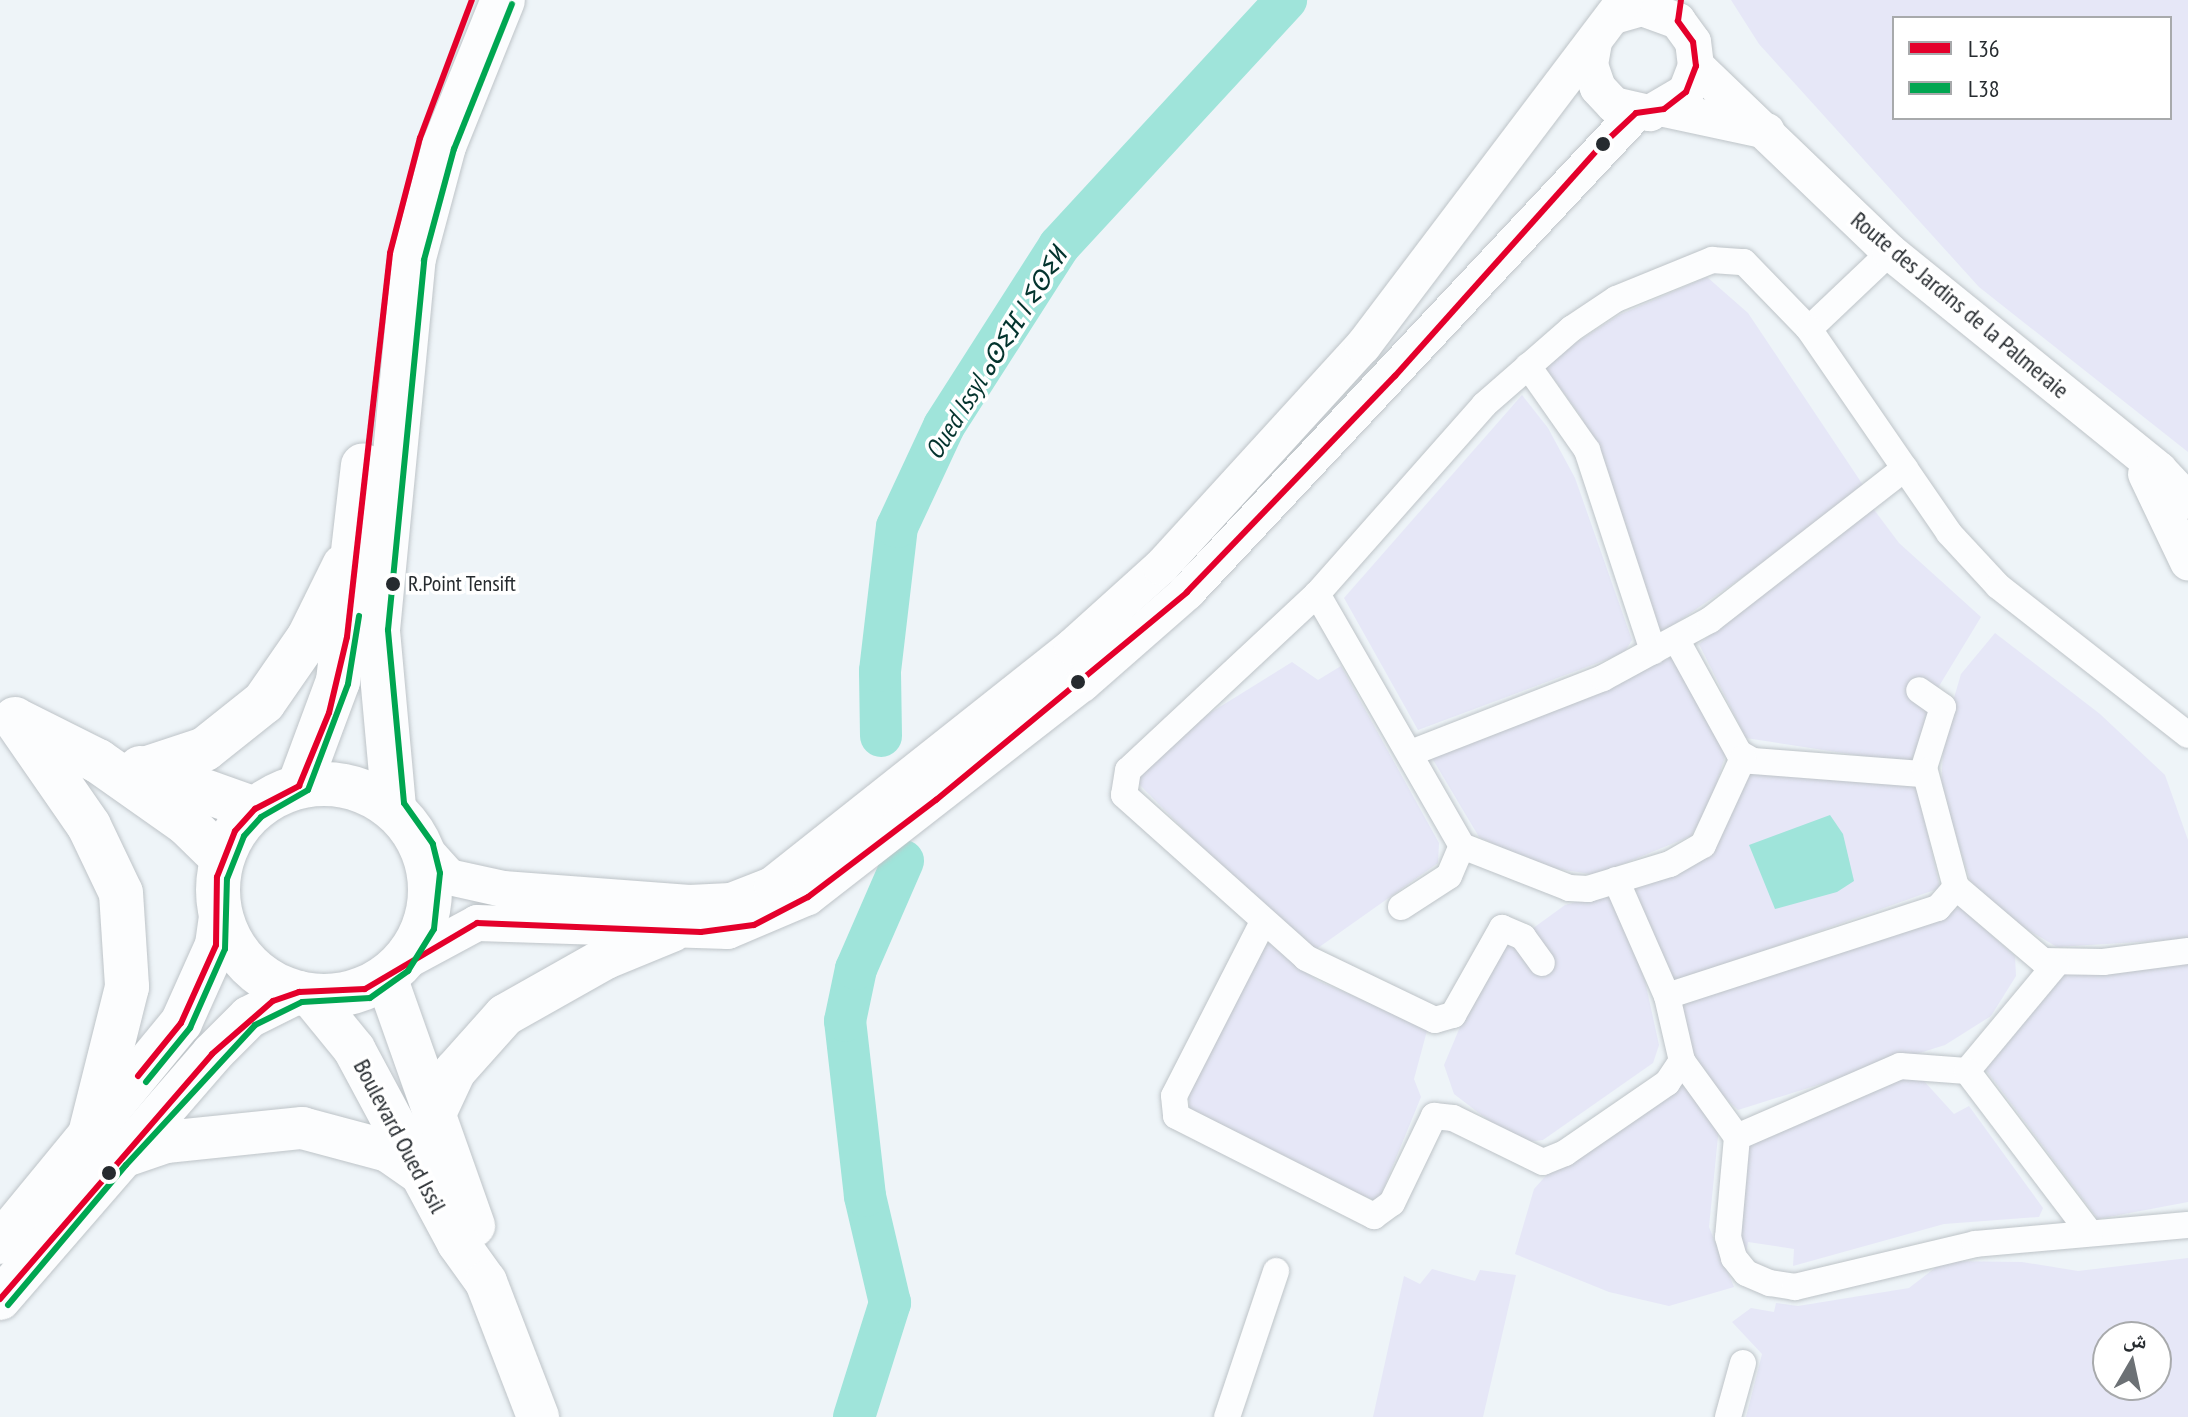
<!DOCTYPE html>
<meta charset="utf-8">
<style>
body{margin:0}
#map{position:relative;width:2188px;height:1417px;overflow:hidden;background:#eef4f8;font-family:"PT Sans Narrow","Noto Naskh Arabic","Noto Sans Tifinagh",sans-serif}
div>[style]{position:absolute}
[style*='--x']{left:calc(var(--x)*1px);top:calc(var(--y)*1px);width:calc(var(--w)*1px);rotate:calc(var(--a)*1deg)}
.green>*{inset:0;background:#e6e7f7}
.water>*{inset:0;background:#9fe4da}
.river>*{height:42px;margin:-21px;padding:0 21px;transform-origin:21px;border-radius:21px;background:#9fe4da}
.roads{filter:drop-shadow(0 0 2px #bec4c8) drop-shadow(0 0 2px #bec4c8)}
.street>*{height:26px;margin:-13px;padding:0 13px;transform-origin:13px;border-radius:13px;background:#fcfdfe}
.secondary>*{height:36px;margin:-18px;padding:0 18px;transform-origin:18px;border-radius:18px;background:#fcfdfe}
.primary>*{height:42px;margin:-21px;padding:0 21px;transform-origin:21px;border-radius:21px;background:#fcfdfe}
.highway>*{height:44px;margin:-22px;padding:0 22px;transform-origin:22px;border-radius:22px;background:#fcfdfe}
.highway>.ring{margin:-22px;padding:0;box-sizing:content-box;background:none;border:44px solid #fcfdfe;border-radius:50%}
.bus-1>*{height:6px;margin:-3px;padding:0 3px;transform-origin:3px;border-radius:3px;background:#e4002b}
.bus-2>*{height:6px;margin:-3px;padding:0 3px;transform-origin:3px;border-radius:3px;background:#00a651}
.dots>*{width:22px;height:22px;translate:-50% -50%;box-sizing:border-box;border:4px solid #fff;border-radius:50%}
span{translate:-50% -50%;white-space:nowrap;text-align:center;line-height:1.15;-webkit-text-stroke:7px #fff;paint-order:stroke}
.bus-label{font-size:22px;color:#262b2f}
.left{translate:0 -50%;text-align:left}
.street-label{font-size:24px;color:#262b2f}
.water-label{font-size:26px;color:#04342e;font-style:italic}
.legend{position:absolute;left:1892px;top:16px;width:280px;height:104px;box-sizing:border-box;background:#fff;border:2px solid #a8aaac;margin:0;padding:10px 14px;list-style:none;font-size:24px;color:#262b2f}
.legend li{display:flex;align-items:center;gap:16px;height:40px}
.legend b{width:40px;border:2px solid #a8aaac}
.north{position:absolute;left:2092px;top:1321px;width:80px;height:80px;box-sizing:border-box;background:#fff;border:2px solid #a8aaac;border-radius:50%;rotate:9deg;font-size:22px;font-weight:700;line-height:32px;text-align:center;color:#262b2f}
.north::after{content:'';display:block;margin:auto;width:28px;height:36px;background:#6c7175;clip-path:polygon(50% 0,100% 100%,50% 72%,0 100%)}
</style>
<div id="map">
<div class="green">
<i style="clip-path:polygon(evenodd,1731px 0,2188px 0,2188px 452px,1979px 287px,1759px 44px,1731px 0,1894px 18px,2170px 18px,2170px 118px,1894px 118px,1894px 18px)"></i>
<i style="clip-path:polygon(1707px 277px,1748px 313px,1863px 485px,1805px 534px,1663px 632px,1650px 631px,1582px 418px,1543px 364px,1619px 315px)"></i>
<i style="clip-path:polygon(1522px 395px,1548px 428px,1575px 478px,1632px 640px,1624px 653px,1418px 730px,1344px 598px)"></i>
<i style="clip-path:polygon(1869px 503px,1899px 543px,1981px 617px,1933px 696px,1921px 765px,1746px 738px,1699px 644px)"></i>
<i style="clip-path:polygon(1995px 633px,2100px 714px,2165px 775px,2188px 840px,2188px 939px,2057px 947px,1996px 911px,1970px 880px,1941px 790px,1944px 732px,1961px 674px)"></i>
<i style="clip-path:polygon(1682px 653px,1726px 753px,1711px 802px,1691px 836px,1596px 875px,1540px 866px,1479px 837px,1432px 758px)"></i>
<i style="clip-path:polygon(1292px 662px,1318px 680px,1341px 666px,1439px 843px,1438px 863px,1308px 955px,1134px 779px,1202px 718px)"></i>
<i style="clip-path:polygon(1741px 766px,1915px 778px,1940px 888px,1662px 987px,1631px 882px,1700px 853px)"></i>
<i style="clip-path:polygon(1605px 894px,1617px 899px,1645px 981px,1659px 1045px,1653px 1063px,1543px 1140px,1518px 1143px,1454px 1094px,1444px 1065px,1495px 944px,1532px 929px,1565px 905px)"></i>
<i style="clip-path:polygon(1961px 908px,2015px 956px,2016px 976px,1991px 1016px,1945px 1045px,1738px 1110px,1691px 1065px,1675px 1005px,1924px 913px)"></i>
<i style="clip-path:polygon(1261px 937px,1318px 981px,1428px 1027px,1414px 1079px,1421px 1097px,1378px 1202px,1282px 1163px,1190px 1111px,1188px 1090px)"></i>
<i style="clip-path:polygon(2188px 956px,2188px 1202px,2098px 1219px,1986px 1070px,1997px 1037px,2056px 975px)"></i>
<i style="clip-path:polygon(1906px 1075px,1924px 1081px,1954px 1114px,1969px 1106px,2043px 1208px,2039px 1217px,1944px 1224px,1793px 1266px,1794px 1249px,1748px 1242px,1745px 1259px,1735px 1247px,1737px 1137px)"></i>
<i style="clip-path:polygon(1676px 1077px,1719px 1126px,1709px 1227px,1734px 1287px,1669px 1306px,1609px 1292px,1515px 1254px,1534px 1189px,1559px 1161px)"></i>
<i style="clip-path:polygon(evenodd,2188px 1258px,2188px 1417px,1746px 1417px,1762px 1354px,1732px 1322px,1751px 1308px,1774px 1312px,1776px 1303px,1798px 1306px,1909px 1288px,1944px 1261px,2022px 1262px,2078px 1271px,2188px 1258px,2108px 1337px,2156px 1337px,2156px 1385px,2108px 1385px,2108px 1337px)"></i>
<i style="clip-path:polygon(1432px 1269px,1475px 1281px,1480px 1270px,1516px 1275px,1483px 1417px,1373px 1417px,1404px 1276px,1420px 1284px)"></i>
</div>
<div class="water">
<i style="clip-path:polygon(1830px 815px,1843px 834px,1854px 881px,1837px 892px,1775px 909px,1749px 845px)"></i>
</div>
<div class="river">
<i style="--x:881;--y:736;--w:65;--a:-90.9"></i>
<i style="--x:880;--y:671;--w:145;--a:-83.3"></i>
<i style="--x:897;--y:527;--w:111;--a:-65"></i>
<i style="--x:944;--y:426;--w:214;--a:-57.4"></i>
<i style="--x:1059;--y:246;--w:335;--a:-47.3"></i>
<i style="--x:854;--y:1417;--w:120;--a:-72.5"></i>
<i style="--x:890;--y:1303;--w:110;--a:-103.2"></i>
<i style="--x:865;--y:1196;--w:176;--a:-96.5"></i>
<i style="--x:845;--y:1021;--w:53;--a:-78.1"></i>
<i style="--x:856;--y:969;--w:118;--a:-66.5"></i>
</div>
<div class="roads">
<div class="street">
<i style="--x:1809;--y:329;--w:112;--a:-43.5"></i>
<i style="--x:1528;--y:366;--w:103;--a:54.9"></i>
<i style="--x:1587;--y:450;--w:212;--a:71.8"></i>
<i style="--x:1317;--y:594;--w:258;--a:137"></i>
<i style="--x:1128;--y:770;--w:25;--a:99"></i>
<i style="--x:1124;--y:795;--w:244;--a:41.8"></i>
<i style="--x:1306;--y:958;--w:143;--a:25.7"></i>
<i style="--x:1435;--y:1020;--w:19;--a:-16"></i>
<i style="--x:1453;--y:1015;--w:100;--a:-60.6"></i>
<i style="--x:1502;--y:928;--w:23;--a:23"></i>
<i style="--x:1523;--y:937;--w:32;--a:54"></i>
<i style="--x:1676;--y:639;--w:130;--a:61.1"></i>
<i style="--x:1739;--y:753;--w:16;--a:30"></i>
<i style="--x:1753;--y:761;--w:169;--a:4.4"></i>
<i style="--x:1922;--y:774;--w:70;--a:-72.6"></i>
<i style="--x:1943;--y:707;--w:29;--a:-145"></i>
<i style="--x:1411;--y:753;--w:206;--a:-21.3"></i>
<i style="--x:1603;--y:678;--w:122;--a:-28.5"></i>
<i style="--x:1710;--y:620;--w:247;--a:-37.9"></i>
<i style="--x:1462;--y:846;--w:115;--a:21.4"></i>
<i style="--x:1569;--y:888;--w:19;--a:3"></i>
<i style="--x:1588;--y:889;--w:86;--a:-17"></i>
<i style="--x:1670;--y:864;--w:38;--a:-30"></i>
<i style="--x:1703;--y:845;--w:96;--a:-65.3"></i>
<i style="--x:1616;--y:880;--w:127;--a:66.3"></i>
<i style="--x:1667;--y:996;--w:285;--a:-18"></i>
<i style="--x:1938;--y:908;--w:28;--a:-49"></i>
<i style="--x:1956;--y:887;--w:120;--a:-105"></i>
<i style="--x:1956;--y:887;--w:114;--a:40.4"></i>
<i style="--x:2043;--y:961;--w:60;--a:1"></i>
<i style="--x:2103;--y:962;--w:86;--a:-7.4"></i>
<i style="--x:1401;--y:907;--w:57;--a:-32.9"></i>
<i style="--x:1449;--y:876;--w:33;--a:-67"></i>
<i style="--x:1462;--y:846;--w:291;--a:-119.9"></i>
<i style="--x:1317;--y:594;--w:252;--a:-48.5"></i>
<i style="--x:1484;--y:405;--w:116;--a:-41.1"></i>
<i style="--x:1571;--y:329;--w:54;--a:-33.7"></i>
<i style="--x:1616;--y:299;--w:104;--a:-22.1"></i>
<i style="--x:1712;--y:260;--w:32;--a:4"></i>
<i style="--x:1744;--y:262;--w:93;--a:45.9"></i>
<i style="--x:1809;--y:329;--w:247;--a:55.5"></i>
<i style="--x:1949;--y:533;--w:72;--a:47.2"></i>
<i style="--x:1998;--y:586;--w:241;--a:38.1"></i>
<i style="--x:1263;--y:922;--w:195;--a:117.1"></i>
<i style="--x:1174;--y:1096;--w:20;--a:84"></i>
<i style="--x:1176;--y:1116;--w:222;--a:26.8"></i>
<i style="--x:1374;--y:1216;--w:22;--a:-36"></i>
<i style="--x:1392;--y:1203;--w:97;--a:-64.2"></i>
<i style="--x:1434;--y:1116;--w:19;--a:6"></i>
<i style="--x:1453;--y:1118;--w:100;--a:26.1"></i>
<i style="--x:1543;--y:1162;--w:24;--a:-22"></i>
<i style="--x:1565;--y:1153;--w:124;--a:-34.5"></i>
<i style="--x:1667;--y:1083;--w:27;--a:-56"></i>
<i style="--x:1682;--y:1061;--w:67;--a:-103"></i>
<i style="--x:1682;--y:1061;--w:94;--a:54.1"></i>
<i style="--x:1737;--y:1137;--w:100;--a:95.1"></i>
<i style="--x:1728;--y:1237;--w:22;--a:74"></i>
<i style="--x:1734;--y:1258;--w:19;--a:51"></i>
<i style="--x:1746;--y:1273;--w:26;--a:23"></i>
<i style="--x:1770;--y:1283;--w:25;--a:9"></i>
<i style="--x:1795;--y:1287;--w:185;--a:-13.4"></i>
<i style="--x:1975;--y:1244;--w:214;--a:-5.1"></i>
<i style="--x:1967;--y:1071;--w:139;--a:-50.2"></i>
<i style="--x:1737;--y:1137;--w:178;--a:-23.5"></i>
<i style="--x:1900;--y:1066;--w:67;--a:4.3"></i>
<i style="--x:1967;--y:1071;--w:203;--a:52.8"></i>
<i style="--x:1227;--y:1417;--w:154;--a:-71.4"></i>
<i style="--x:1728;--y:1417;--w:56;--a:-74.5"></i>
</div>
<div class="secondary">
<i style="--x:1594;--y:42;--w:23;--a:100"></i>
<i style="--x:1590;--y:65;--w:24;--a:71"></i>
<i style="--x:1598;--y:88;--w:23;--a:47"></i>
<i style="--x:1614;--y:105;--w:37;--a:13"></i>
<i style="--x:1650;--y:113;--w:42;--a:-30.3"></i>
<i style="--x:1686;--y:92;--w:28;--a:-69"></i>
<i style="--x:1696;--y:66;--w:24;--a:-97"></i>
<i style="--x:1693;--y:42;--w:26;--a:-126"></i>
<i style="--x:1678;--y:21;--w:38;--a:-160"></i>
<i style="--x:1642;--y:8;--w:29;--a:164"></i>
<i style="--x:1696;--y:66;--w:269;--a:43.8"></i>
<i style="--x:1890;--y:252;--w:346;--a:39"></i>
<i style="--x:2159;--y:470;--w:42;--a:46.9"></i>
<i style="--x:1664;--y:109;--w:105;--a:12.1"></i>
<i style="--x:2146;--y:474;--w:98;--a:64.5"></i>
<i style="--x:424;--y:849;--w:38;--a:48"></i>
<i style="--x:449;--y:877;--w:55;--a:12.5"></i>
<i style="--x:503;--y:889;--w:187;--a:4.3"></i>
<i style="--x:689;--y:903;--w:42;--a:-2.7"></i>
<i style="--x:731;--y:901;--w:44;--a:-21.3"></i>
<i style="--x:772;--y:885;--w:383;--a:-38.4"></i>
<i style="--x:1072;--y:647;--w:120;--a:-42"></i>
<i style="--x:1161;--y:567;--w:299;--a:-47.6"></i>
<i style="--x:1363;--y:346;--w:434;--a:-52.9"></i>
<i style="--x:401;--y:964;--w:86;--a:-28.3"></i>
<i style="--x:477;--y:923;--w:251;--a:1.8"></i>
<i style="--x:728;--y:931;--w:87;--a:-23"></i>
<i style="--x:808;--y:897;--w:347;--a:-37.9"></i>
<i style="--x:1082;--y:684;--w:140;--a:-41.2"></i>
<i style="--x:1187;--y:592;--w:657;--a:-46.85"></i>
</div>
<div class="primary">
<i style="--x:386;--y:977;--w:264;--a:70.5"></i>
<i style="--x:310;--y:995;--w:70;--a:50.8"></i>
<i style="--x:354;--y:1049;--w:220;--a:61.8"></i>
<i style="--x:458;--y:1243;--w:48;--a:54.3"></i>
<i style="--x:486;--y:1282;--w:145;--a:68.9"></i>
<i style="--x:434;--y:1116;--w:50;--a:-65"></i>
<i style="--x:455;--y:1071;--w:75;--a:-48.2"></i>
<i style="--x:505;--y:1015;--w:116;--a:-29.4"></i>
<i style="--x:606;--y:958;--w:71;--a:-22.2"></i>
<i style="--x:119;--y:1158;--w:50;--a:-18.8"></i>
<i style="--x:166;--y:1142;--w:137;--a:-5.9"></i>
<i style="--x:302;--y:1128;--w:89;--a:15"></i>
<i style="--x:388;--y:1151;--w:39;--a:35"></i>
<i style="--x:0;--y:1243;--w:285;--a:-50.6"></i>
<i style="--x:181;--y:1023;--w:85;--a:-65.8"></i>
<i style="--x:216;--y:945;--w:30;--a:-82"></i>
<i style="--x:0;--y:1299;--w:324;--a:-49.1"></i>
<i style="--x:212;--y:1054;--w:52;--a:-45"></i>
<i style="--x:249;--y:1017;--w:56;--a:-26.6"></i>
</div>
<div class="highway">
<i style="--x:15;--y:719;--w:130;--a:55.3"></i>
<i style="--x:89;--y:826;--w:74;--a:64.5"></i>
<i style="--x:121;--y:893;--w:94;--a:86.3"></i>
<i style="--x:127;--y:987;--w:156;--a:104.1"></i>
<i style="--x:20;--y:722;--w:87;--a:26.6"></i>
<i style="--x:98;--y:761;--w:108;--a:35.2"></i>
<i style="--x:186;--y:823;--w:50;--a:44.2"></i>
<i style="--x:140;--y:768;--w:122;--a:19.6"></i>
<i style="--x:145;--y:769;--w:63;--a:-18.4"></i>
<i style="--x:205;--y:749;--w:75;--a:-38.5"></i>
<i style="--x:264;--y:702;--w:79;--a:-55.3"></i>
<i style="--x:309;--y:637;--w:79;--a:-63.8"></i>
<i class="ring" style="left:218px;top:784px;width:168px;height:168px"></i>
<i style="--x:299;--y:786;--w:112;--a:-69.6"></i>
<i style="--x:338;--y:681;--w:217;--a:-83.4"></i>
<i style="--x:394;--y:807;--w:178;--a:-95.2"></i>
<i style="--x:378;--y:630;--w:374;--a:-84.5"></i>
<i style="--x:414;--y:258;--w:116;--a:-75"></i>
<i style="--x:444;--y:146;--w:157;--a:-68"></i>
</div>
</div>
<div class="bus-1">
<i style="--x:138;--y:1076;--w:68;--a:-50.9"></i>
<i style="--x:181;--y:1023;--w:85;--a:-65.8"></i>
<i style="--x:216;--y:945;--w:68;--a:-89.2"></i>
<i style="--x:217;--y:877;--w:49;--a:-68.6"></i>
<i style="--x:235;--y:831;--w:30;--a:-48"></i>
<i style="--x:255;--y:809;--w:50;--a:-27.6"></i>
<i style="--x:299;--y:786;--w:79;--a:-67.7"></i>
<i style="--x:329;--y:713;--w:78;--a:-76.7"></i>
<i style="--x:347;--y:637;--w:386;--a:-83.6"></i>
<i style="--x:390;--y:253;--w:119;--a:-75.4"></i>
<i style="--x:420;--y:138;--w:147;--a:-69.4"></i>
<i style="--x:0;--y:1299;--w:324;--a:-49.1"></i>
<i style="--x:212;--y:1054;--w:81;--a:-41"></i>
<i style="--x:273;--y:1001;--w:28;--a:-19"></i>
<i style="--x:299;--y:992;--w:66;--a:-2.6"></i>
<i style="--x:365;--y:989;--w:130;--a:-30.5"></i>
<i style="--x:477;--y:923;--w:224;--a:2.3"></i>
<i style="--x:701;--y:932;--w:53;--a:-7.5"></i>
<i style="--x:754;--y:925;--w:61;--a:-27.4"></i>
<i style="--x:808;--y:897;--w:161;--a:-37.2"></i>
<i style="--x:936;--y:800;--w:326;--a:-39.6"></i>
<i style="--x:1187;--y:592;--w:300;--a:-46.1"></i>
<i style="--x:1395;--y:376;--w:309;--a:-48.2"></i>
<i style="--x:1601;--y:146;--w:48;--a:-43.3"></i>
<i style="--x:1636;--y:113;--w:28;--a:-8"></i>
<i style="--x:1664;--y:109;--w:28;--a:-38"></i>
<i style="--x:1686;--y:92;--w:28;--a:-69"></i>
<i style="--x:1696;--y:66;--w:24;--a:-97"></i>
<i style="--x:1693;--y:42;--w:26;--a:-126"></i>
<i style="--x:1678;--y:21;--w:21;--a:-82"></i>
</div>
<div class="bus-2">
<i style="--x:146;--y:1082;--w:70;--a:-50.8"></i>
<i style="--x:190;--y:1028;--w:86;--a:-66.1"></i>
<i style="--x:225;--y:949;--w:70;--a:-88.4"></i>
<i style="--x:227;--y:879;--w:46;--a:-68.4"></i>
<i style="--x:244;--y:836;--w:25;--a:-48"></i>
<i style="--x:261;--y:817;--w:54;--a:-29.9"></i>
<i style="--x:308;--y:790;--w:113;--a:-69.3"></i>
<i style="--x:348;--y:684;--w:69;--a:-80.8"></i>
<i style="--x:8;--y:1305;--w:183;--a:-49.9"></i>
<i style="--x:126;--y:1165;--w:190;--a:-47.3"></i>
<i style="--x:255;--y:1025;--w:52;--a:-26.1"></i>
<i style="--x:302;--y:1002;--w:68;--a:-3.4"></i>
<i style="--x:370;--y:998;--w:47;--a:-35.4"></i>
<i style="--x:408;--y:971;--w:49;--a:-58.2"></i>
<i style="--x:434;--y:929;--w:56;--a:-83.9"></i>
<i style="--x:440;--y:873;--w:30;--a:-104"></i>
<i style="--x:433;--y:844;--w:50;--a:-125.3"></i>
<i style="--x:404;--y:803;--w:174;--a:-95.3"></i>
<i style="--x:388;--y:630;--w:372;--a:-84.4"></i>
<i style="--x:424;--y:260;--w:115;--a:-74.9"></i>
<i style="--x:454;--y:149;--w:156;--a:-68.2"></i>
</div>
<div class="dots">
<i style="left:1603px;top:144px;background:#262b2f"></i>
<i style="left:393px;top:584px;background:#262b2f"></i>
<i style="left:1078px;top:682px;background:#262b2f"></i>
<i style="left:109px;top:1173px;background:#262b2f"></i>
</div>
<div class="bus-label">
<span class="left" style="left:408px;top:584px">R.Point Tensift</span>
</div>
<div class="street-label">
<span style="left:1960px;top:305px;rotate:40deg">Route des Jardins de la Palmeraie</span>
<span style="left:400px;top:1136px;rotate:62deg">Boulevard Oued Issil</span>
</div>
<div class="water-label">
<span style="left:996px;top:353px;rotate:-58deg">Oued Issyl ⴰⵙⵉⴼ ⵏ ⵉⵙⵉⵍ</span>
</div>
<ul class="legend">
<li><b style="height:10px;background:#e4002b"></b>L36</li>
<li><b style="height:10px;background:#00a651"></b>L38</li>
</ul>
<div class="north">ش</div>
</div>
